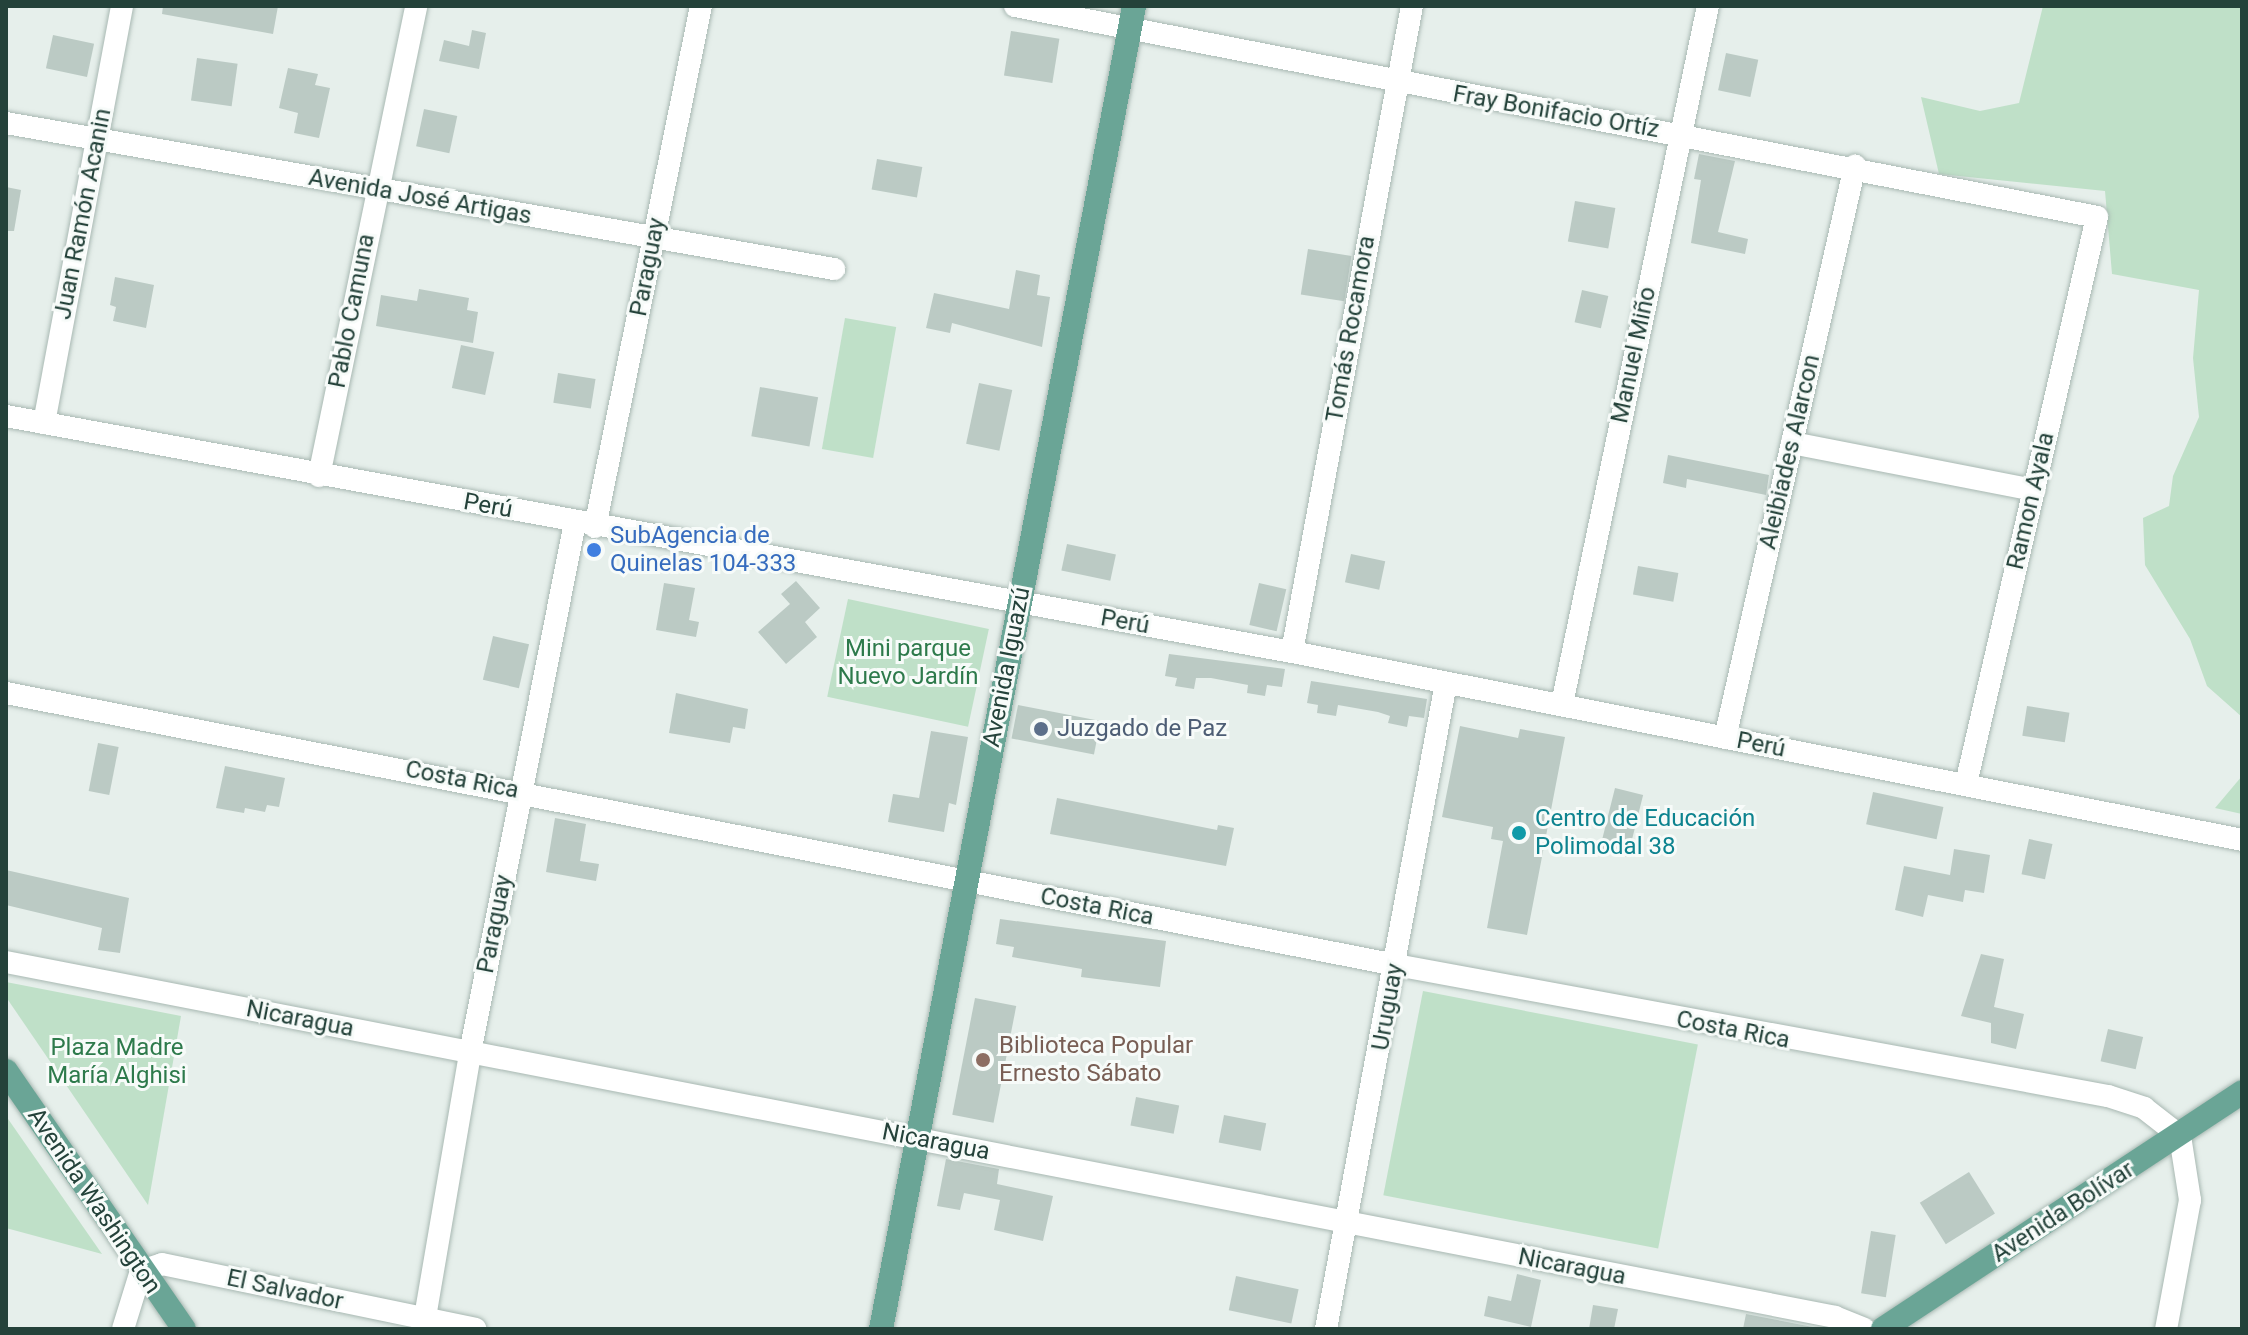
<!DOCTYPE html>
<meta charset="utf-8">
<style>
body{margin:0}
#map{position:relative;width:2248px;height:1335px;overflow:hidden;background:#e6efeb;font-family:Roboto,sans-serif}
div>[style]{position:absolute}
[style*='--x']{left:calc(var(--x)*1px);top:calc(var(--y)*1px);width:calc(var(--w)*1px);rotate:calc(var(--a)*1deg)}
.green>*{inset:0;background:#bfe0c8;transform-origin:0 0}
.building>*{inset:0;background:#bbcac4;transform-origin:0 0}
.roads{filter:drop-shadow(0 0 2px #a8b8b2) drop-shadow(0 0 2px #a8b8b2)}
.minor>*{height:22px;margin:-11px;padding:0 11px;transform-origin:11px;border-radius:11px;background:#fff}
.major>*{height:24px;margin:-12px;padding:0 12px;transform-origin:12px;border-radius:12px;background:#6aa596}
.dots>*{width:22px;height:22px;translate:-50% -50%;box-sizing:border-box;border:4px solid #f7fbf9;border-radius:50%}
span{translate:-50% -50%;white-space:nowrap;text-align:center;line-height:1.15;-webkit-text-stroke:6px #f7fbf9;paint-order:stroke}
.street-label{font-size:24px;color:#24423a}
.shop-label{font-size:24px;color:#366cbe}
.left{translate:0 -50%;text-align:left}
.park-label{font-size:24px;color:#2d7a4b}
.service-label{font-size:24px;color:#4e5e75}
.culture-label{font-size:24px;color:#0d838f}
.education-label{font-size:24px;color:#785e54}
.frame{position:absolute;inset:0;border:8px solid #24423a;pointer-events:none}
</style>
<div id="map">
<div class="green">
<i style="clip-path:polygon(2043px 6px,2242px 6px,2242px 717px,2207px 686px,2190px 639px,2145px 565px,2143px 518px,2169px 506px,2173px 476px,2199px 417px,2193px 358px,2199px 290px,2112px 274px,2105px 191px,1939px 174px,1921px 97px,1980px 111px,2019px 103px)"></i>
<i style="left:845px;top:318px;width:52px;height:133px;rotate:10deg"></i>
<i style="left:848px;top:599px;width:144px;height:100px;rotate:12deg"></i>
<i style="clip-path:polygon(2242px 776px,2242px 814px,2215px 808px)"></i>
<i style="clip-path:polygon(6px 982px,181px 1016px,148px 1205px,6px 997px)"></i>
<i style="left:1423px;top:991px;width:280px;height:208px;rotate:11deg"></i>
<i style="clip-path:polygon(6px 1116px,102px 1254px,6px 1228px)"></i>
</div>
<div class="building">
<i style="clip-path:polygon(163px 6px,278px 6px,273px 34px,162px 14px)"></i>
<i style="clip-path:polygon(472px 30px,486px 33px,479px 69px,439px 61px,444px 40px,469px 46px)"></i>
<i style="left:1011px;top:31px;width:49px;height:45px;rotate:9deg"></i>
<i style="left:53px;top:35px;width:42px;height:34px;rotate:12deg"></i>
<i style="left:1726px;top:53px;width:33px;height:38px;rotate:12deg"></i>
<i style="left:197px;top:58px;width:41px;height:43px;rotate:8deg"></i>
<i style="clip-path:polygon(288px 68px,318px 74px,315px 85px,330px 88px,319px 138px,294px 133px,298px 113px,279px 108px)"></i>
<i style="left:424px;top:109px;width:34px;height:38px;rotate:12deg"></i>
<i style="clip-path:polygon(1699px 154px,1735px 161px,1718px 232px,1748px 239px,1745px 254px,1691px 243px,1701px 180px,1694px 179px)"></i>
<i style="left:877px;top:159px;width:46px;height:31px;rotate:10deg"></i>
<i style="clip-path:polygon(6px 187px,21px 190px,14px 231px,6px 231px)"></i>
<i style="left:1575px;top:201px;width:41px;height:41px;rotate:10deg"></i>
<i style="left:1308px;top:249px;width:44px;height:46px;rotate:9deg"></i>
<i style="clip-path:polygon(1016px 270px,1040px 275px,1037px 295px,1050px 297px,1042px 347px,952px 323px,950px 333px,926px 328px,934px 293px,1009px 309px)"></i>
<i style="clip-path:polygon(115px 277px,154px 285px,146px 328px,113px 321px,116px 307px,110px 305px)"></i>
<i style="clip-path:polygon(419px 289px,469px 298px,467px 310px,478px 312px,473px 343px,376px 326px,381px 295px,417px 301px)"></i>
<i style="left:1582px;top:290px;width:27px;height:33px;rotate:13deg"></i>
<i style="left:461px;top:345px;width:34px;height:44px;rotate:12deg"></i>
<i style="left:558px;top:373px;width:38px;height:30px;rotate:9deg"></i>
<i style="left:979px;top:383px;width:34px;height:62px;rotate:12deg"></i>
<i style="left:760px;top:387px;width:59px;height:50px;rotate:10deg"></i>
<i style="clip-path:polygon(1668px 455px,1769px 475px,1766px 495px,1687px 479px,1686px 488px,1663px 483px)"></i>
<i style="left:1067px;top:544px;width:50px;height:27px;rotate:12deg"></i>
<i style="left:1351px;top:554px;width:35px;height:29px;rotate:12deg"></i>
<i style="left:1638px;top:566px;width:41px;height:29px;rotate:10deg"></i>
<i style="clip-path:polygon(796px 581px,820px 608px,805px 622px,817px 637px,786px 664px,758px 632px,790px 604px,781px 594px)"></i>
<i style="clip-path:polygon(664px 583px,695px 588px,689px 620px,699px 622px,696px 637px,656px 630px)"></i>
<i style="left:1259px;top:583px;width:28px;height:43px;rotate:13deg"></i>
<i style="left:493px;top:636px;width:37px;height:45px;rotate:13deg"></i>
<i style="clip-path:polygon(1169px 654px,1285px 669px,1282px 687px,1267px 685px,1265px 696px,1247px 693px,1248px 685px,1211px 678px,1196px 678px,1194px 689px,1175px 686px,1177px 678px,1165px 676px)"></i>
<i style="clip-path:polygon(1311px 681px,1427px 699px,1424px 718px,1409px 716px,1407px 727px,1388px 723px,1390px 716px,1378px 712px,1338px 705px,1336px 716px,1317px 713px,1318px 705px,1307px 703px)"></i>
<i style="clip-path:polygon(676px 693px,748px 709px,745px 729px,733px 727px,730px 743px,669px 733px)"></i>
<i style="left:1018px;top:705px;width:84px;height:34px;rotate:11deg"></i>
<i style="left:2027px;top:706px;width:43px;height:30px;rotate:9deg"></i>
<i style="clip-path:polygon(1460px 726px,1518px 738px,1520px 729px,1565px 737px,1527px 935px,1487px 928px,1503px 841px,1491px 839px,1493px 827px,1442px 817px)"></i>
<i style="clip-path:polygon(931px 731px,968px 737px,956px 805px,949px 803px,944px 832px,888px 822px,893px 794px,919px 798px)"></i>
<i style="left:98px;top:743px;width:21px;height:49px;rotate:11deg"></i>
<i style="clip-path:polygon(225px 766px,285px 778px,279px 807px,267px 805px,265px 812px,245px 808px,244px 813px,216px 808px)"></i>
<i style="left:1615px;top:788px;width:29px;height:64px;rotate:14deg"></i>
<i style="left:1873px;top:792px;width:72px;height:33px;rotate:12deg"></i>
<i style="clip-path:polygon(1057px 798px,1217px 830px,1218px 825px,1234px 828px,1226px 866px,1050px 834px)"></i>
<i style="clip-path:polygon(555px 818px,586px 824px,580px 861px,599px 864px,596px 881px,546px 872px)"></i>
<i style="left:2029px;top:839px;width:24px;height:36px;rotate:12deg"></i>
<i style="clip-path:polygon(1954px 849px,1990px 855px,1984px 893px,1965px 890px,1963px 902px,1928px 895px,1923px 917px,1895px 910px,1904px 866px,1950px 875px)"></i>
<i style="clip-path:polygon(6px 870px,129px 898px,120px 953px,98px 950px,102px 928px,6px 905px)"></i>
<i style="clip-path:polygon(1000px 919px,1166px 941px,1160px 987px,1081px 977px,1082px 969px,1012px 957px,1014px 947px,996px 944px)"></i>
<i style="clip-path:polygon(1981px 954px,2004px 959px,1994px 1007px,2024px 1014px,2016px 1049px,1991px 1043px,1991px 1023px,1961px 1016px)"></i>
<i style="left:975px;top:998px;width:42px;height:119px;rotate:11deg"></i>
<i style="left:2108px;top:1029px;width:36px;height:33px;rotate:13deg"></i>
<i style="left:1136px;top:1097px;width:44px;height:29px;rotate:11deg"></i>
<i style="left:1224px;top:1115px;width:43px;height:28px;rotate:11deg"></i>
<i style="clip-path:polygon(946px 1159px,999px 1169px,997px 1184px,1053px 1196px,1043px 1241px,994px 1230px,1000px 1200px,964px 1193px,960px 1210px,937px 1206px)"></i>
<i style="left:1969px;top:1172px;width:49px;height:58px;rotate:58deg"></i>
<i style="left:1871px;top:1231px;width:25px;height:63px;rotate:9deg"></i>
<i style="clip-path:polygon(1517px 1274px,1541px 1280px,1531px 1327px,1484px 1316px,1488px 1296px,1511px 1301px)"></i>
<i style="left:1236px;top:1276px;width:64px;height:35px;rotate:12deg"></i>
<i style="clip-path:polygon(1593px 1305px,1618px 1309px,1614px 1329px,1589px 1329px)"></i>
<i style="clip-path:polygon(1746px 1314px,1823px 1329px,1743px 1329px)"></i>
</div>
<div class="roads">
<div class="minor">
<i style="--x:1015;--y:6;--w:1102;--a:11.03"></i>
<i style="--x:2097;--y:217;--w:582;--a:103.01"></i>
<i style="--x:6;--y:123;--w:841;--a:10"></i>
<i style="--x:6;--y:416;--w:1307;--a:10.4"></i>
<i style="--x:1292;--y:652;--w:968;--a:11.19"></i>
<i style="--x:44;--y:423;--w:424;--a:-79.4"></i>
<i style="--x:1792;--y:443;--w:247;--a:11"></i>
<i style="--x:319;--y:476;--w:480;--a:-78.3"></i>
<i style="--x:595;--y:527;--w:532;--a:-78.5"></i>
<i style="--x:1292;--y:652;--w:657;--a:-79.48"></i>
<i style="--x:6;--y:693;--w:1416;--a:11.07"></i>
<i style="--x:1396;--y:965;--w:724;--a:10.43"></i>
<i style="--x:2108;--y:1096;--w:38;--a:18"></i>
<i style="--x:2144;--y:1108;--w:46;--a:37.9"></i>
<i style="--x:2180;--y:1136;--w:65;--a:81.1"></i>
<i style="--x:2190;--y:1200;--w:131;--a:100.5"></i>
<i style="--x:1562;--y:704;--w:713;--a:-78.19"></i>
<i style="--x:1725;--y:738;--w:587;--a:-77.2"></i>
<i style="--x:6;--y:962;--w:1863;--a:10.98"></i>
<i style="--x:1835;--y:1317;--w:31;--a:22"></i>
<i style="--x:123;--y:1329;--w:61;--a:-72.8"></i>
<i style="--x:141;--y:1271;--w:22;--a:-18"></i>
<i style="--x:162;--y:1264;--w:320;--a:11.7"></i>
<i style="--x:423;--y:1329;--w:280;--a:-80.3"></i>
<i style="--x:470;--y:1053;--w:541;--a:-78.81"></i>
<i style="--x:1326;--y:1329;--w:657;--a:-79.48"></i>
</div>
<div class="major">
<i style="--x:6;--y:1071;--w:313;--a:55.4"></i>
<i style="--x:881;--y:1329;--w:1347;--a:-79.17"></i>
<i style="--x:1883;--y:1329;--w:430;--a:-33.4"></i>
</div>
</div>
<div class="dots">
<i style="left:594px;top:550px;background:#3f7fe0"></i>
<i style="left:1041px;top:729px;background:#5c6f8a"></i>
<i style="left:1519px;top:833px;background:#0f9aa8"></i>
<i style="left:983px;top:1060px;background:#8d6e63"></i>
</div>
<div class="street-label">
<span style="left:1556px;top:112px;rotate:10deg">Fray Bonifacio Ortíz</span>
<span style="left:420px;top:197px;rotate:10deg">Avenida José Artigas</span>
<span style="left:83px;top:214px;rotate:-79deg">Juan Ramón Acanin</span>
<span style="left:648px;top:267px;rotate:-79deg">Paraguay</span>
<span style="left:352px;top:311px;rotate:-79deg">Pablo Camuna</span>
<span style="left:1351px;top:329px;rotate:-80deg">Tomás Rocamora</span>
<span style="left:1634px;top:355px;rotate:-78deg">Manuel Miño</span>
<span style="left:1790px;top:452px;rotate:-77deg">Aleibiades Alarcon</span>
<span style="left:2031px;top:501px;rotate:-77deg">Ramon Ayala</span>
<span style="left:488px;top:506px;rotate:10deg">Perú</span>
<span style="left:1125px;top:622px;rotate:10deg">Perú</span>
<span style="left:1007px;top:667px;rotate:-79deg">Avenida Iguazú</span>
<span style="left:1761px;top:745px;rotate:11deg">Perú</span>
<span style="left:462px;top:780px;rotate:11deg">Costa Rica</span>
<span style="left:1097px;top:907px;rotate:11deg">Costa Rica</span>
<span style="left:495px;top:924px;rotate:-79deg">Paraguay</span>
<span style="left:1388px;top:1007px;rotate:-80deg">Uruguay</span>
<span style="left:300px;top:1019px;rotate:11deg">Nicaragua</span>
<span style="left:1733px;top:1030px;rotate:11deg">Costa Rica</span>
<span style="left:936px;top:1142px;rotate:11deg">Nicaragua</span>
<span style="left:94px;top:1201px;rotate:56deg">Avenida Washington</span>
<span style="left:2063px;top:1212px;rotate:-33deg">Avenida Bolívar</span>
<span style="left:1572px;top:1267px;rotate:11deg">Nicaragua</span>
<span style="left:285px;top:1290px;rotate:12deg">El Salvador</span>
</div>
<div class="shop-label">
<span class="left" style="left:610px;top:550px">SubAgencia de<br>Quinelas 104-333</span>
</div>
<div class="park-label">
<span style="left:908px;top:663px">Mini parque<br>Nuevo Jardín</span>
<span style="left:117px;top:1062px">Plaza Madre<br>María Alghisi</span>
</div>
<div class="service-label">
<span class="left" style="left:1057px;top:729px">Juzgado de Paz</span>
</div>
<div class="culture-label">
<span class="left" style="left:1535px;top:833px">Centro de Educación<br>Polimodal 38</span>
</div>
<div class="education-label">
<span class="left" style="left:999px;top:1060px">Biblioteca Popular<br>Ernesto Sábato</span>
</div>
<div class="frame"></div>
</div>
